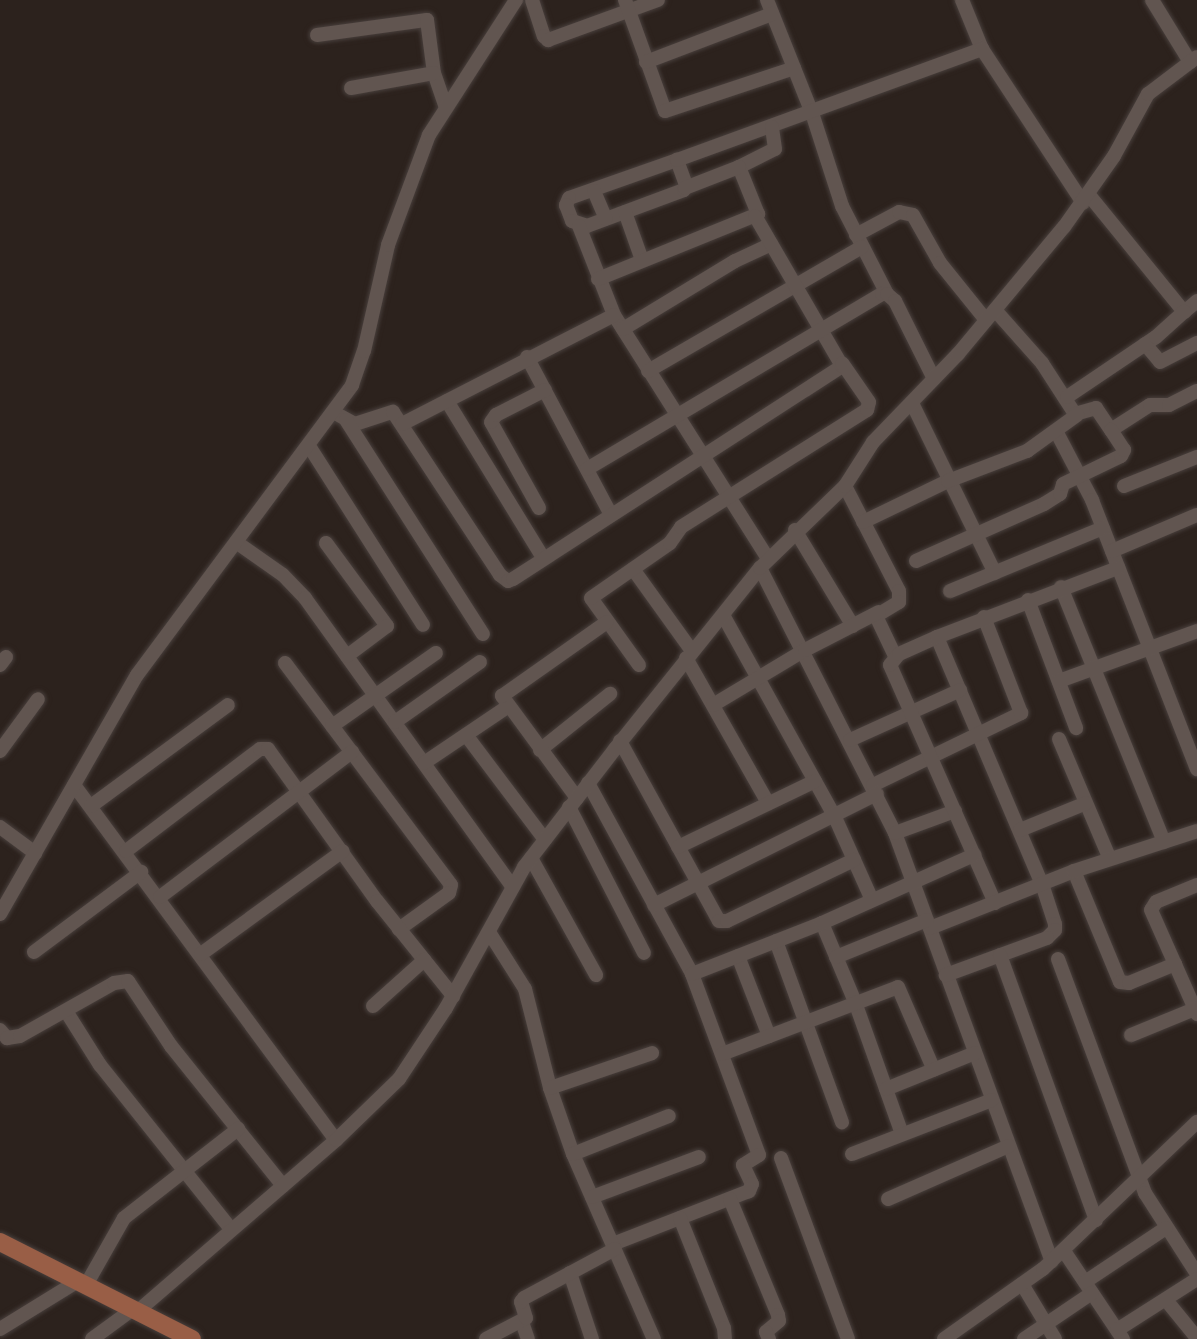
<!DOCTYPE html>
<style>
body{margin:0}
#map{position:relative;width:1197px;height:1339px;overflow:hidden;background:#2c221d;font-family:Jost,sans-serif}
div>[style]{position:absolute}
[style*='--x']{left:calc(var(--x)*1px);top:calc(var(--y)*1px);width:calc(var(--w)*1px);rotate:calc(var(--a)*1deg)}
.roads{filter:drop-shadow(0 0 2px #483f3c) drop-shadow(0 0 2px #483f3c)}
.minor>*{height:14px;margin:-7px;padding:0 7px;transform-origin:7px;border-radius:7px;background:#615550}
.major>*{height:18px;margin:-9px;padding:0 9px;transform-origin:9px;border-radius:9px;background:#995e46}
span{translate:-50% -50%;white-space:nowrap;text-align:center;line-height:1.15;-webkit-text-stroke:5px #221814;paint-order:stroke}
</style>
<div id="map">
<div class="roads">
<div class="minor">
<i style="--x:532;--y:0;--w:38;--a:72"></i>
<i style="--x:544;--y:36;--w:6;--a:45"></i>
<i style="--x:548;--y:40;--w:117;--a:-20"></i>
<i style="--x:625;--y:0;--w:118;--a:70.2"></i>
<i style="--x:665;--y:111;--w:136;--a:-18.4"></i>
<i style="--x:767;--y:0;--w:122;--a:68.3"></i>
<i style="--x:812;--y:113;--w:98;--a:72.1"></i>
<i style="--x:842;--y:206;--w:99;--a:62.9"></i>
<i style="--x:962;--y:0;--w:53;--a:67.8"></i>
<i style="--x:1152;--y:0;--w:73;--a:58.5"></i>
<i style="--x:317;--y:35;--w:111;--a:-7.8"></i>
<i style="--x:427;--y:20;--w:53;--a:82.5"></i>
<i style="--x:434;--y:73;--w:34;--a:71"></i>
<i style="--x:646;--y:62;--w:135;--a:-20.9"></i>
<i style="--x:351;--y:88;--w:84;--a:-10.2"></i>
<i style="--x:677;--y:160;--w:114;--a:160.6"></i>
<i style="--x:569;--y:198;--w:8;--a:113"></i>
<i style="--x:566;--y:205;--w:17;--a:69"></i>
<i style="--x:572;--y:221;--w:16;--a:18"></i>
<i style="--x:587;--y:226;--w:103;--a:-20.4"></i>
<i style="--x:684;--y:190;--w:5;--a:-68"></i>
<i style="--x:686;--y:185;--w:27;--a:-110"></i>
<i style="--x:677;--y:160;--w:325;--a:-20"></i>
<i style="--x:982;--y:49;--w:184;--a:56.7"></i>
<i style="--x:739;--y:167;--w:40;--a:-26.6"></i>
<i style="--x:775;--y:149;--w:22;--a:-98"></i>
<i style="--x:594;--y:191;--w:30;--a:67"></i>
<i style="--x:1089;--y:195;--w:151;--a:50.9"></i>
<i style="--x:1184;--y:312;--w:17;--a:-40"></i>
<i style="--x:625;--y:212;--w:51;--a:70.5"></i>
<i style="--x:579;--y:226;--w:96;--a:68.5"></i>
<i style="--x:614;--y:315;--w:289;--a:57.7"></i>
<i style="--x:856;--y:235;--w:49;--a:-28.1"></i>
<i style="--x:899;--y:212;--w:14;--a:12"></i>
<i style="--x:913;--y:215;--w:55;--a:60.6"></i>
<i style="--x:940;--y:263;--w:73;--a:51.1"></i>
<i style="--x:598;--y:279;--w:173;--a:-22.1"></i>
<i style="--x:758;--y:214;--w:51;--a:-112"></i>
<i style="--x:739;--y:167;--w:58;--a:158.7"></i>
<i style="--x:995;--y:310;--w:71;--a:48.4"></i>
<i style="--x:1042;--y:363;--w:61;--a:57.1"></i>
<i style="--x:1075;--y:414;--w:22;--a:-16"></i>
<i style="--x:1096;--y:408;--w:27;--a:56"></i>
<i style="--x:1111;--y:430;--w:46;--a:-32.7"></i>
<i style="--x:1150;--y:405;--w:19;--a:0"></i>
<i style="--x:1169;--y:405;--w:31;--a:-27"></i>
<i style="--x:623;--y:329;--w:131;--a:-31.3"></i>
<i style="--x:735;--y:261;--w:40;--a:-25"></i>
<i style="--x:1145;--y:344;--w:23;--a:50"></i>
<i style="--x:1160;--y:362;--w:42;--a:-27.2"></i>
<i style="--x:527;--y:357;--w:179;--a:62"></i>
<i style="--x:648;--y:371;--w:247;--a:-30.1"></i>
<i style="--x:1067;--y:397;--w:107;--a:-34"></i>
<i style="--x:1156;--y:337;--w:38;--a:-42"></i>
<i style="--x:447;--y:401;--w:185;--a:58.5"></i>
<i style="--x:912;--y:403;--w:189;--a:64"></i>
<i style="--x:335;--y:413;--w:23;--a:29"></i>
<i style="--x:355;--y:424;--w:40;--a:-18"></i>
<i style="--x:393;--y:412;--w:195;--a:56.7"></i>
<i style="--x:500;--y:575;--w:10;--a:37"></i>
<i style="--x:508;--y:581;--w:5;--a:-22"></i>
<i style="--x:513;--y:579;--w:392;--a:-32.9"></i>
<i style="--x:842;--y:366;--w:173;--a:-120.1"></i>
<i style="--x:346;--y:420;--w:254;--a:57.4"></i>
<i style="--x:402;--y:424;--w:238;--a:-27.2"></i>
<i style="--x:1056;--y:431;--w:78;--a:62.4"></i>
<i style="--x:1092;--y:500;--w:289;--a:68.7"></i>
<i style="--x:309;--y:446;--w:212;--a:57.5"></i>
<i style="--x:587;--y:469;--w:343;--a:-30.7"></i>
<i style="--x:882;--y:294;--w:5;--a:0"></i>
<i style="--x:887;--y:294;--w:11;--a:41"></i>
<i style="--x:895;--y:301;--w:87;--a:63.4"></i>
<i style="--x:845;--y:486;--w:118;--a:62.8"></i>
<i style="--x:899;--y:591;--w:11;--a:90"></i>
<i style="--x:899;--y:602;--w:27;--a:149"></i>
<i style="--x:876;--y:616;--w:44;--a:64.6"></i>
<i style="--x:1124;--y:486;--w:79;--a:-21.7"></i>
<i style="--x:539;--y:508;--w:98;--a:-119.2"></i>
<i style="--x:491;--y:422;--w:9;--a:-54"></i>
<i style="--x:496;--y:415;--w:55;--a:-27"></i>
<i style="--x:863;--y:522;--w:94;--a:-25.8"></i>
<i style="--x:948;--y:481;--w:85;--a:-20.8"></i>
<i style="--x:1027;--y:451;--w:62;--a:-35.8"></i>
<i style="--x:795;--y:530;--w:112;--a:58.9"></i>
<i style="--x:236;--y:542;--w:57;--a:35.1"></i>
<i style="--x:283;--y:575;--w:32;--a:46"></i>
<i style="--x:305;--y:598;--w:356;--a:54.3"></i>
<i style="--x:326;--y:543;--w:103;--a:53.7"></i>
<i style="--x:387;--y:626;--w:50;--a:143.1"></i>
<i style="--x:1112;--y:551;--w:92;--a:-23"></i>
<i style="--x:916;--y:561;--w:140;--a:-24"></i>
<i style="--x:1044;--y:504;--w:19;--a:-32"></i>
<i style="--x:1060;--y:494;--w:10;--a:-73"></i>
<i style="--x:1063;--y:484;--w:64;--a:-25.8"></i>
<i style="--x:1121;--y:456;--w:7;--a:-63"></i>
<i style="--x:1124;--y:450;--w:24;--a:-123"></i>
<i style="--x:760;--y:568;--w:297;--a:63"></i>
<i style="--x:895;--y:833;--w:456;--a:69.9"></i>
<i style="--x:633;--y:569;--w:101;--a:54.3"></i>
<i style="--x:1061;--y:587;--w:275;--a:68"></i>
<i style="--x:950;--y:591;--w:165;--a:-22.4"></i>
<i style="--x:1028;--y:600;--w:137;--a:69.4"></i>
<i style="--x:723;--y:615;--w:229;--a:61"></i>
<i style="--x:834;--y:815;--w:93;--a:65.9"></i>
<i style="--x:937;--y:637;--w:268;--a:67"></i>
<i style="--x:1042;--y:884;--w:42;--a:72"></i>
<i style="--x:1055;--y:924;--w:6;--a:90"></i>
<i style="--x:1055;--y:930;--w:11;--a:135"></i>
<i style="--x:1047;--y:938;--w:108;--a:159.9"></i>
<i style="--x:686;--y:658;--w:167;--a:60.5"></i>
<i style="--x:285;--y:663;--w:277;--a:53.2"></i>
<i style="--x:451;--y:885;--w:8;--a:104"></i>
<i style="--x:449;--y:893;--w:62;--a:144.2"></i>
<i style="--x:0;--y:665;--w:10;--a:-53"></i>
<i style="--x:639;--y:665;--w:82;--a:-125.6"></i>
<i style="--x:591;--y:598;--w:96;--a:-34.8"></i>
<i style="--x:670;--y:543;--w:19;--a:-55"></i>
<i style="--x:681;--y:527;--w:220;--a:-32.2"></i>
<i style="--x:867;--y:410;--w:8;--a:-76"></i>
<i style="--x:869;--y:402;--w:47;--a:-124.7"></i>
<i style="--x:1059;--y:681;--w:147;--a:-19.9"></i>
<i style="--x:713;--y:705;--w:107;--a:-30.9"></i>
<i style="--x:805;--y:650;--w:83;--a:-27.2"></i>
<i style="--x:395;--y:722;--w:104;--a:-35.2"></i>
<i style="--x:332;--y:726;--w:127;--a:-35.1"></i>
<i style="--x:466;--y:735;--w:131;--a:53"></i>
<i style="--x:1059;--y:739;--w:130;--a:67"></i>
<i style="--x:850;--y:740;--w:121;--a:-24.4"></i>
<i style="--x:620;--y:741;--w:205;--a:61.2"></i>
<i style="--x:719;--y:921;--w:8;--a:0"></i>
<i style="--x:727;--y:921;--w:141;--a:-25.7"></i>
<i style="--x:540;--y:750;--w:90;--a:-38.7"></i>
<i style="--x:0;--y:751;--w:64;--a:-53.8"></i>
<i style="--x:424;--y:763;--w:100;--a:-34"></i>
<i style="--x:588;--y:783;--w:217;--a:61.4"></i>
<i style="--x:692;--y:974;--w:193;--a:69.7"></i>
<i style="--x:759;--y:1155;--w:19;--a:148"></i>
<i style="--x:743;--y:1165;--w:21;--a:65"></i>
<i style="--x:752;--y:1184;--w:8;--a:113"></i>
<i style="--x:749;--y:1191;--w:146;--a:158.7"></i>
<i style="--x:74;--y:785;--w:441;--a:53.6"></i>
<i style="--x:873;--y:785;--w:165;--a:-25.9"></i>
<i style="--x:1021;--y:713;--w:103;--a:-111.1"></i>
<i style="--x:577;--y:798;--w:127;--a:-126.3"></i>
<i style="--x:502;--y:696;--w:128;--a:-35.2"></i>
<i style="--x:91;--y:806;--w:170;--a:-36.4"></i>
<i style="--x:569;--y:807;--w:164;--a:62.8"></i>
<i style="--x:0;--y:827;--w:44;--a:36.6"></i>
<i style="--x:1020;--y:830;--w:71;--a:-22.2"></i>
<i style="--x:895;--y:833;--w:64;--a:-20.1"></i>
<i style="--x:678;--y:847;--w:152;--a:-25.7"></i>
<i style="--x:126;--y:851;--w:168;--a:-37.3"></i>
<i style="--x:260;--y:749;--w:8;--a:0"></i>
<i style="--x:268;--y:749;--w:187;--a:54.4"></i>
<i style="--x:377;--y:901;--w:122;--a:51.3"></i>
<i style="--x:531;--y:858;--w:134;--a:60.9"></i>
<i style="--x:1074;--y:871;--w:120;--a:67.5"></i>
<i style="--x:1120;--y:982;--w:9;--a:6"></i>
<i style="--x:1129;--y:983;--w:50;--a:-22.4"></i>
<i style="--x:1197;--y:885;--w:44;--a:157.5"></i>
<i style="--x:1156;--y:902;--w:9;--a:122"></i>
<i style="--x:1151;--y:910;--w:114;--a:66.1"></i>
<i style="--x:160;--y:897;--w:241;--a:-37.1"></i>
<i style="--x:995;--y:903;--w:260;--a:-113.8"></i>
<i style="--x:890;--y:665;--w:14;--a:-51"></i>
<i style="--x:899;--y:654;--w:42;--a:-24.1"></i>
<i style="--x:937;--y:637;--w:194;--a:-20.9"></i>
<i style="--x:654;--y:905;--w:249;--a:-26.5"></i>
<i style="--x:0;--y:914;--w:275;--a:-60.2"></i>
<i style="--x:137;--y:675;--w:361;--a:-53.4"></i>
<i style="--x:352;--y:385;--w:36;--a:-71"></i>
<i style="--x:364;--y:351;--w:109;--a:-77.2"></i>
<i style="--x:388;--y:245;--w:117;--a:-69.6"></i>
<i style="--x:429;--y:135;--w:161;--a:-57.2"></i>
<i style="--x:822;--y:923;--w:86;--a:67.3"></i>
<i style="--x:855;--y:1002;--w:140;--a:70.4"></i>
<i style="--x:930;--y:928;--w:155;--a:-21.6"></i>
<i style="--x:1074;--y:871;--w:129;--a:-18"></i>
<i style="--x:489;--y:932;--w:67;--a:57.7"></i>
<i style="--x:525;--y:989;--w:102;--a:75.8"></i>
<i style="--x:550;--y:1088;--w:70;--a:70.8"></i>
<i style="--x:573;--y:1154;--w:202;--a:66.4"></i>
<i style="--x:776;--y:941;--w:193;--a:70"></i>
<i style="--x:34;--y:952;--w:134;--a:-36.8"></i>
<i style="--x:201;--y:954;--w:175;--a:-36"></i>
<i style="--x:1000;--y:955;--w:282;--a:70.1"></i>
<i style="--x:738;--y:956;--w:86;--a:68.8"></i>
<i style="--x:836;--y:957;--w:98;--a:-22.1"></i>
<i style="--x:1058;--y:959;--w:250;--a:69.6"></i>
<i style="--x:1145;--y:1193;--w:96;--a:57.3"></i>
<i style="--x:692;--y:974;--w:140;--a:-21.4"></i>
<i style="--x:822;--y:923;--w:167;--a:-24.1"></i>
<i style="--x:373;--y:1006;--w:69;--a:-42"></i>
<i style="--x:66;--y:1011;--w:64;--a:57.8"></i>
<i style="--x:100;--y:1065;--w:210;--a:51.4"></i>
<i style="--x:0;--y:1030;--w:11;--a:49"></i>
<i style="--x:7;--y:1038;--w:13;--a:-9"></i>
<i style="--x:20;--y:1036;--w:108;--a:-29.4"></i>
<i style="--x:114;--y:983;--w:14;--a:-8"></i>
<i style="--x:128;--y:981;--w:78;--a:56.5"></i>
<i style="--x:171;--y:1046;--w:179;--a:51.3"></i>
<i style="--x:1131;--y:1035;--w:71;--a:-22.2"></i>
<i style="--x:722;--y:1054;--w:188;--a:-20.8"></i>
<i style="--x:898;--y:987;--w:90;--a:66.6"></i>
<i style="--x:550;--y:1088;--w:108;--a:-18.9"></i>
<i style="--x:886;--y:1089;--w:96;--a:-22"></i>
<i style="--x:573;--y:1154;--w:103;--a:-21.6"></i>
<i style="--x:852;--y:1154;--w:150;--a:-21.1"></i>
<i style="--x:781;--y:1158;--w:193;--a:69.7"></i>
<i style="--x:592;--y:1197;--w:114;--a:-20.5"></i>
<i style="--x:730;--y:1199;--w:126;--a:67.5"></i>
<i style="--x:778;--y:1315;--w:6;--a:81"></i>
<i style="--x:779;--y:1321;--w:17;--a:140"></i>
<i style="--x:766;--y:1332;--w:8;--a:67"></i>
<i style="--x:888;--y:1199;--w:132;--a:-23.7"></i>
<i style="--x:680;--y:1218;--w:118;--a:68.2"></i>
<i style="--x:724;--y:1328;--w:11;--a:85"></i>
<i style="--x:1064;--y:1251;--w:106;--a:56.2"></i>
<i style="--x:570;--y:1273;--w:70;--a:71.6"></i>
<i style="--x:1085;--y:1282;--w:97;--a:-33.7"></i>
<i style="--x:1022;--y:1284;--w:64;--a:59"></i>
<i style="--x:86;--y:1285;--w:77;--a:-60.4"></i>
<i style="--x:124;--y:1218;--w:145;--a:-38"></i>
<i style="--x:1166;--y:1300;--w:49;--a:50.8"></i>
<i style="--x:138;--y:1311;--w:262;--a:-40.8"></i>
<i style="--x:336;--y:1140;--w:88;--a:-44.1"></i>
<i style="--x:399;--y:1079;--w:85;--a:-56.5"></i>
<i style="--x:446;--y:1008;--w:161;--a:-61"></i>
<i style="--x:524;--y:867;--w:149;--a:-52.4"></i>
<i style="--x:615;--y:749;--w:232;--a:-51.3"></i>
<i style="--x:760;--y:568;--w:118;--a:-44"></i>
<i style="--x:845;--y:486;--w:52;--a:-57.5"></i>
<i style="--x:873;--y:442;--w:122;--a:-46"></i>
<i style="--x:958;--y:354;--w:165;--a:-50.2"></i>
<i style="--x:1064;--y:227;--w:87;--a:-54.8"></i>
<i style="--x:1114;--y:156;--w:71;--a:-61.3"></i>
<i style="--x:1148;--y:94;--w:61;--a:-37.1"></i>
<i style="--x:522;--y:1322;--w:18;--a:71"></i>
<i style="--x:0;--y:1329;--w:92;--a:-31.6"></i>
<i style="--x:1117;--y:1330;--w:95;--a:-32.5"></i>
<i style="--x:92;--y:1339;--w:51;--a:-36.2"></i>
<i style="--x:486;--y:1339;--w:45;--a:-27.7"></i>
<i style="--x:526;--y:1318;--w:17;--a:-107"></i>
<i style="--x:521;--y:1302;--w:5;--a:-53"></i>
<i style="--x:524;--y:1298;--w:103;--a:-28.3"></i>
<i style="--x:944;--y:1339;--w:121;--a:-35.3"></i>
<i style="--x:1043;--y:1269;--w:213;--a:-43.7"></i>
<i style="--x:1024;--y:1339;--w:82;--a:-34.1"></i>
</div>
<div class="major">
<i style="--x:0;--y:1242;--w:215;--a:26.8"></i>
</div>
</div>
</div>
